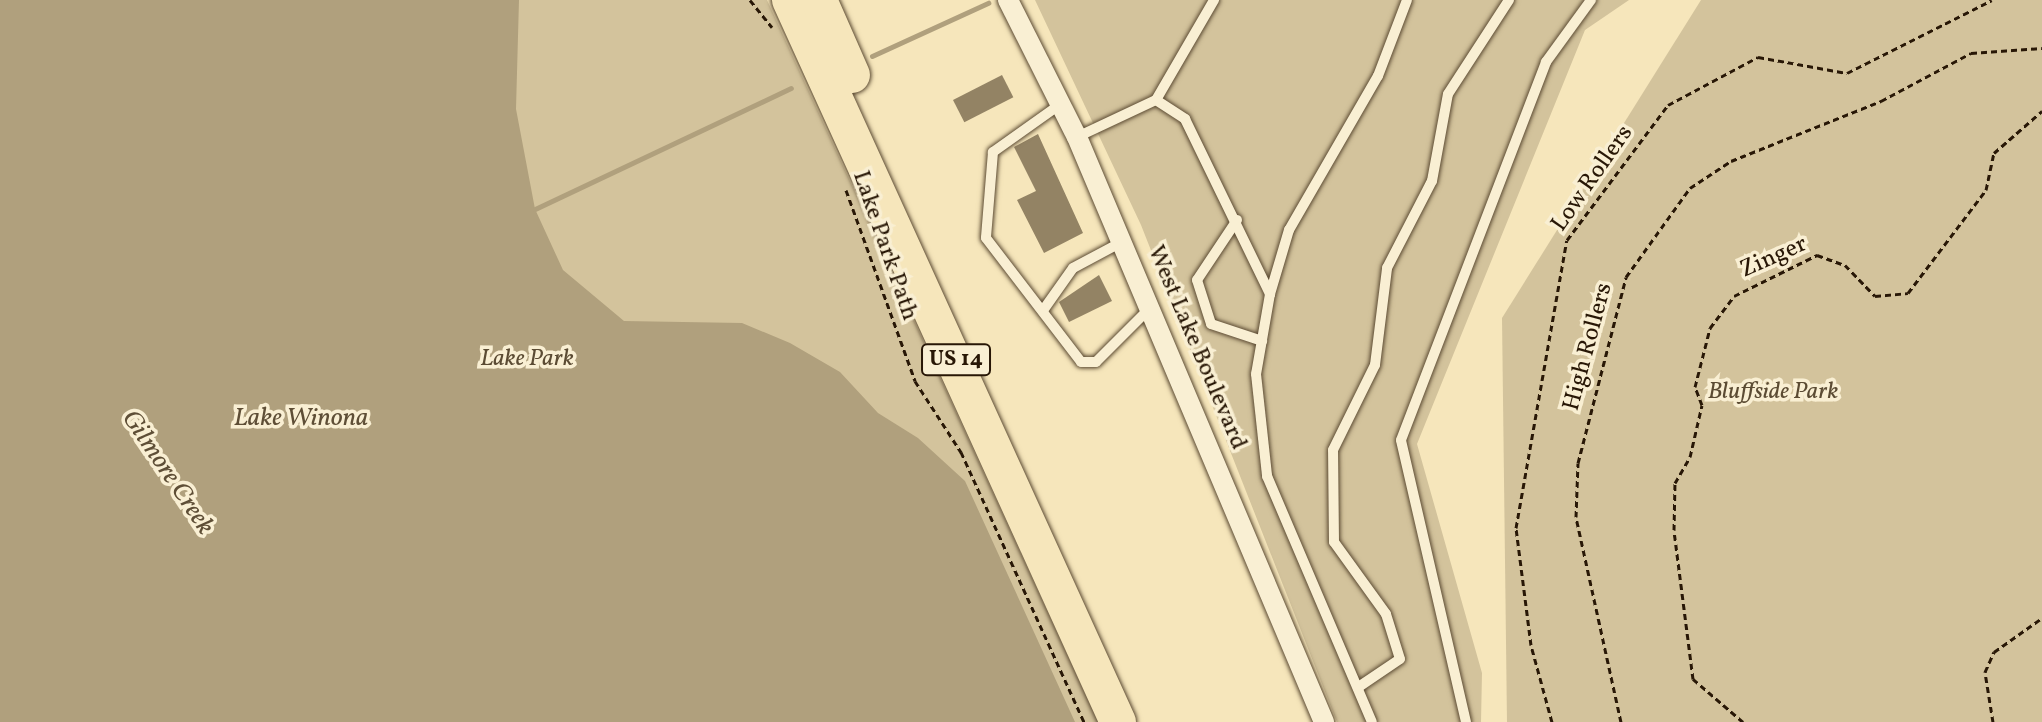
<!DOCTYPE html>
<style>
body{margin:0}
#map{position:relative;width:2042px;height:722px;overflow:hidden;background:#f6e6bb;font-family:Vollkorn,serif}
div>[style]{position:absolute}
[style*='--x']{left:calc(var(--x)*1px);top:calc(var(--y)*1px);width:calc(var(--w)*1px);rotate:calc(var(--a)*1deg)}
.green>*{inset:0;background:#d3c39c}
.water>*{inset:0;background:#b0a07d}
.stream>*{height:5px;margin:-2.5px;padding:0 2.5px;transform-origin:2.5px;border-radius:2.5px;background:#b0a07d}
.building>*{inset:0;background:#938364;transform-origin:0 0}
.path>*{height:3px;margin-top:-1.5px;transform-origin:0;background:repeating-linear-gradient(90deg,#281706 0 6px,transparent 0 10px)}
.roads{filter:drop-shadow(0 0 2px #5c4b33) drop-shadow(0 0 2px #5c4b33)}
.lane>*{height:10px;margin:-5px;padding:0 5px;transform-origin:5px;border-radius:5px;background:#f9efd3}
.street>*{height:20px;margin:-10px;padding:0 10px;transform-origin:10px;border-radius:10px;background:#f9efd3}
.highway>*{height:36px;margin:-18px;padding:0 18px;transform-origin:18px;border-radius:18px;background:#f6e6bb}
span{translate:-50% -50%;white-space:nowrap;text-align:center;line-height:1.15;-webkit-text-stroke:7px #f9efd3;paint-order:stroke}
.shield-label span{padding:2px 6px;background:#f9efd3;border:2px solid;border-radius:6px;-webkit-text-stroke-width:0}
.shield-label{font-size:22px;color:#281706;font-weight:700}
.street-label{font-size:24px;color:#281706}
.park-label{font-size:24px;color:#5b4b33;font-style:italic}
.water-label{font-size:26px;color:#5e4e36;font-style:italic}
</style>
<div id="map">
<div class="green">
<i style="clip-path:polygon(0 0,767px 0,1098px 722px,0 722px)"></i>
<i style="clip-path:polygon(1035px 0,1629px 0,1585px 30px,1417px 444px,1482px 673px,1481px 722px,1337px 722px,1141px 225px)"></i>
<i style="clip-path:polygon(1701px 0,2042px 0,2042px 722px,1507px 722px,1502px 318px)"></i>
</div>
<div class="water">
<i style="clip-path:polygon(0 0,519px 0,516px 109px,535px 209px,563px 270px,624px 321px,742px 323px,790px 343px,840px 372px,878px 413px,918px 438px,965px 481px,1075px 722px,0 722px)"></i>
</div>
<div class="stream">
<i style="--x:872;--y:56;--w:128;--a:-24.6"></i>
<i style="--x:535;--y:209;--w:283;--a:-25.3"></i>
</div>
<div class="building">
<i style="left:1002px;top:75px;width:25px;height:55px;rotate:63deg"></i>
<i style="clip-path:polygon(1038px 134px,1083px 233px,1044px 253px,1017px 200px,1036px 191px,1014px 147px)"></i>
<i style="clip-path:polygon(1099px 275px,1112px 301px,1069px 322px,1059px 302px)"></i>
</div>
<div class="path">
<i style="--x:750;--y:0;--w:35;--a:51"></i>
<i style="--x:846;--y:190;--w:203;--a:70.1"></i>
<i style="--x:915;--y:381;--w:85;--a:57.1"></i>
<i style="--x:961;--y:452;--w:297;--a:65.5"></i>
<i style="--x:1552;--y:722;--w:80;--a:-105.3"></i>
<i style="--x:1531;--y:645;--w:118;--a:-97.3"></i>
<i style="--x:1516;--y:528;--w:292;--a:-80"></i>
<i style="--x:1567;--y:240;--w:169;--a:-53.2"></i>
<i style="--x:1668;--y:105;--w:102;--a:-28.1"></i>
<i style="--x:1758;--y:57;--w:90;--a:10.2"></i>
<i style="--x:1847;--y:73;--w:162;--a:-26.7"></i>
<i style="--x:1621;--y:722;--w:210;--a:-102.4"></i>
<i style="--x:1576;--y:517;--w:54;--a:-87.9"></i>
<i style="--x:1578;--y:463;--w:192;--a:-75.5"></i>
<i style="--x:1626;--y:277;--w:110;--a:-54.3"></i>
<i style="--x:1690;--y:188;--w:49;--a:-33.4"></i>
<i style="--x:1731;--y:161;--w:162;--a:-21.8"></i>
<i style="--x:1881;--y:101;--w:102;--a:-28.1"></i>
<i style="--x:1971;--y:53;--w:71;--a:-4"></i>
<i style="--x:1743;--y:722;--w:66;--a:-139.3"></i>
<i style="--x:1693;--y:679;--w:150;--a:-97.3"></i>
<i style="--x:1674;--y:530;--w:47;--a:-88.8"></i>
<i style="--x:1675;--y:483;--w:30;--a:-60"></i>
<i style="--x:1690;--y:457;--w:53;--a:-77"></i>
<i style="--x:1702;--y:405;--w:19;--a:-111"></i>
<i style="--x:1695;--y:387;--w:61;--a:-75.7"></i>
<i style="--x:1710;--y:328;--w:40;--a:-53"></i>
<i style="--x:1734;--y:296;--w:93;--a:-26.3"></i>
<i style="--x:1817;--y:255;--w:30;--a:20"></i>
<i style="--x:1845;--y:265;--w:43;--a:45.9"></i>
<i style="--x:1875;--y:296;--w:33;--a:-5"></i>
<i style="--x:1908;--y:293;--w:129;--a:-52.9"></i>
<i style="--x:1986;--y:190;--w:38;--a:-78"></i>
<i style="--x:1994;--y:153;--w:64;--a:-41.2"></i>
<i style="--x:1993;--y:722;--w:51;--a:-99.1"></i>
<i style="--x:1985;--y:672;--w:22;--a:-66"></i>
<i style="--x:1994;--y:652;--w:59;--a:-35.3"></i>
</div>
<div class="roads">
<div class="lane">
<i style="--x:1156;--y:100;--w:35;--a:33"></i>
<i style="--x:1185;--y:119;--w:195;--a:64.1"></i>
<i style="--x:1270;--y:294;--w:81;--a:99.9"></i>
<i style="--x:1256;--y:374;--w:103;--a:83.8"></i>
<i style="--x:1267;--y:476;--w:267;--a:66.9"></i>
<i style="--x:1062;--y:103;--w:85;--a:144.6"></i>
<i style="--x:993;--y:152;--w:86;--a:94.7"></i>
<i style="--x:986;--y:238;--w:156;--a:52.5"></i>
<i style="--x:1081;--y:362;--w:15;--a:0"></i>
<i style="--x:1096;--y:362;--w:76;--a:-45"></i>
<i style="--x:1077;--y:137;--w:87;--a:-25.1"></i>
<i style="--x:1156;--y:100;--w:116;--a:-59.9"></i>
<i style="--x:1237;--y:220;--w:72;--a:123.7"></i>
<i style="--x:1197;--y:280;--w:46;--a:72.3"></i>
<i style="--x:1211;--y:324;--w:54;--a:18.4"></i>
<i style="--x:1270;--y:294;--w:67;--a:-73.5"></i>
<i style="--x:1289;--y:230;--w:178;--a:-60"></i>
<i style="--x:1378;--y:76;--w:81;--a:-69.1"></i>
<i style="--x:1044;--y:309;--w:50;--a:-54.7"></i>
<i style="--x:1073;--y:268;--w:55;--a:-28"></i>
<i style="--x:1360;--y:686;--w:48;--a:-34"></i>
<i style="--x:1400;--y:659;--w:47;--a:-107.3"></i>
<i style="--x:1386;--y:614;--w:89;--a:-125.8"></i>
<i style="--x:1334;--y:542;--w:92;--a:-90.6"></i>
<i style="--x:1333;--y:450;--w:95;--a:-63.7"></i>
<i style="--x:1375;--y:365;--w:98;--a:-82.9"></i>
<i style="--x:1387;--y:268;--w:98;--a:-62.7"></i>
<i style="--x:1432;--y:181;--w:88;--a:-79.6"></i>
<i style="--x:1448;--y:94;--w:112;--a:-57"></i>
<i style="--x:1466;--y:722;--w:289;--a:-103"></i>
<i style="--x:1401;--y:440;--w:405;--a:-69"></i>
<i style="--x:1546;--y:62;--w:77;--a:-54"></i>
</div>
<div class="street">
<i style="--x:1008;--y:0;--w:153;--a:63.3"></i>
<i style="--x:1077;--y:137;--w:635;--a:67.11"></i>
</div>
<div class="highway">
<i style="--x:790;--y:0;--w:793;--a:65.57"></i>
<i style="--x:819;--y:0;--w:82;--a:66.3"></i>
</div>
</div>
<div class="shield-label">
<span style="left:956px;top:360px">US 14</span>
</div>
<div class="street-label">
<span style="left:1593px;top:179px;rotate:-55deg">Low Rollers</span>
<span style="left:884px;top:246px;rotate:71deg">Lake Park Path</span>
<span style="left:1774px;top:258px;rotate:-24deg">Zinger</span>
<span style="left:1589px;top:347px;rotate:-75deg">High Rollers</span>
<span style="left:1196px;top:348px;rotate:67deg">West Lake Boulevard</span>
</div>
<div class="park-label">
<span style="left:527px;top:360px">Lake Park</span>
<span style="left:1773px;top:393px">Bluffside Park</span>
</div>
<div class="water-label">
<span style="left:301px;top:419px">Lake Winona</span>
<span style="left:167px;top:473px;rotate:56deg">Gilmore Creek</span>
</div>
</div>
